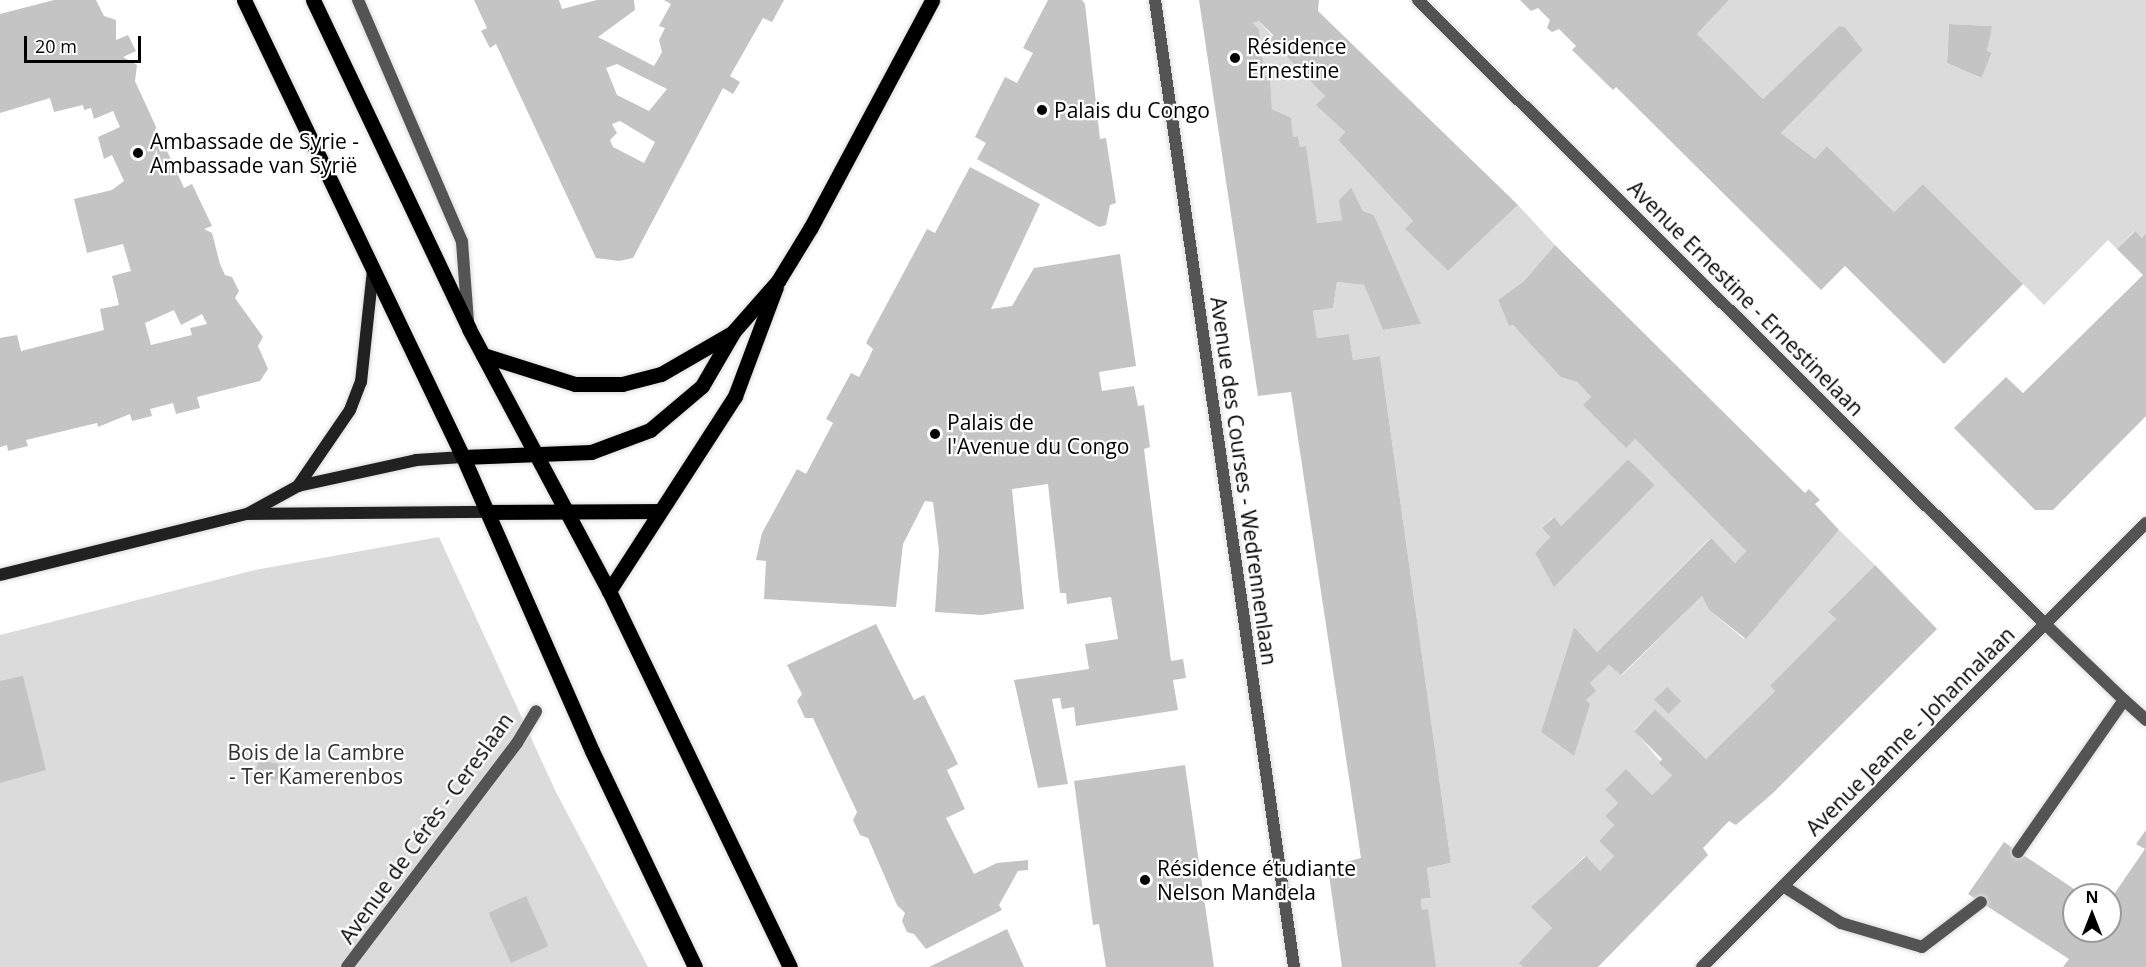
<!DOCTYPE html>
<meta charset="utf-8">
<style>
body{margin:0}
#map{position:relative;width:2146px;height:967px;overflow:hidden;background:#fff;font-family:"Open Sans",sans-serif}
div>[style]{position:absolute}
[style*='--x']{left:calc(var(--x)*1px);top:calc(var(--y)*1px);width:calc(var(--w)*1px);rotate:calc(var(--a)*1deg)}
.green>*{inset:0;background:#dbdbdb}
.building>*{inset:0;background:#c4c4c4;transform-origin:0 0}
.roads{filter:drop-shadow(0 0 2px #dbdbdb) drop-shadow(0 0 2px #dbdbdb)}
.lane>*{height:12px;margin:-6px;padding:0 6px;transform-origin:6px;border-radius:6px;background:#545454}
.street>*{height:12px;margin:-6px;padding:0 6px;transform-origin:6px;border-radius:6px;background:#545454}
.secondary>*{height:12px;margin:-6px;padding:0 6px;transform-origin:6px;border-radius:6px;background:#212121}
.primary>*{height:15px;margin:-7.5px;padding:0 7.5px;transform-origin:7.5px;border-radius:7.5px;background:#000}
.dots>*{width:16px;height:16px;translate:-50% -50%;box-sizing:border-box;border:3px solid #fff;border-radius:50%}
span{translate:-50% -50%;white-space:nowrap;text-align:center;line-height:1.15;-webkit-text-stroke:4.5px #fff;paint-order:stroke}
.poi-label{font-size:21px;color:#000}
.left{translate:0 -50%;text-align:left}
.street-label{font-size:21px;color:#000}
.park-label{font-size:21px;color:#323232}
.north{position:absolute;left:2062px;top:883px;width:60px;height:60px;box-sizing:border-box;background:#fff;border:2px solid #999;border-radius:50%;rotate:0deg;font-size:16px;font-weight:700;line-height:24px;text-align:center;color:#000}
.north::after{content:'';display:block;margin:auto;width:21px;height:27px;background:#000;clip-path:polygon(50% 0,100% 100%,50% 72%,0 100%)}
.scale{position:absolute;left:24px;top:36px;width:117px;height:27px;box-sizing:border-box;border:3px solid #000;border-top:0;padding-left:8px;font-size:18px;line-height:21px;white-space:nowrap;color:#000;-webkit-text-stroke:4px #fff;paint-order:stroke}
</style>
<div id="map">
<div class="green">
<i style="clip-path:polygon(evenodd,1729px 0,2146px 0,2146px 233px,2142px 238px,2134px 231px,2117px 249px,2108px 240px,2044px 305px,1923px 184px,1894px 212px,1827px 146px,1815px 159px,1781px 133px,1863px 50px,1845px 27px,1839px 26px,1763px 99px,1697px 34px,1729px 0,1949px 24px,1991px 26px,1987px 51px,1992px 54px,1980px 78px,1947px 63px,1949px 24px)"></i>
<i style="clip-path:polygon(evenodd,1259px 21px,1325px 96px,1317px 105px,1345px 132px,1338px 140px,1413px 221px,1406px 230px,1448px 271px,1518px 205px,1555px 245px,1524px 281px,1498px 300px,1509px 326px,1513px 325px,1562px 377px,1577px 382px,1591px 397px,1584px 405px,1635px 439px,1746px 551px,1735px 563px,1710px 538px,1597px 652px,1574px 627px,1541px 732px,1574px 756px,1586px 700px,1595px 691px,1590px 683px,1609px 665px,1622px 675px,1702px 596px,1709px 610px,1744px 639px,1839px 530px,1875px 565px,1828px 612px,1836px 619px,1775px 691px,1706px 759px,1655px 709px,1634px 730px,1672px 775px,1652px 795px,1605px 790px,1618px 803px,1605px 816px,1614px 825px,1599px 841px,1614px 856px,1600px 871px,1585px 856px,1532px 907px,1552px 928px,1523px 967px,1435px 967px,1428px 910px,1422px 910px,1421px 899px,1431px 898px,1427px 868px,1451px 863px,1380px 356px,1353px 360px,1349px 334px,1317px 338px,1313px 311px,1333px 308px,1337px 282px,1364px 285px,1383px 330px,1421px 324px,1374px 215px,1363px 211px,1351px 189px,1340px 200px,1342px 220px,1317px 223px,1305px 146px,1300px 147px,1298px 136px,1293px 137px,1290px 118px,1272px 109px,1270px 75px,1265px 76px,1259px 29px,1253px 23px,1259px 21px,1628px 459px,1655px 485px,1554px 586px,1535px 553px,1550px 537px,1542px 528px,1553px 517px,1561px 526px,1628px 459px)"></i>
<i style="clip-path:polygon(439px 537px,555px 790px,648px 967px,0 967px,0 635px,255px 570px)"></i>
</div>
<div class="building">
<i style="clip-path:polygon(evenodd,54px 0,96px 0,104px 16px,116px 20px,116px 40px,128px 35px,136px 51px,123px 57px,137px 65px,135px 81px,184px 188px,192px 184px,212px 226px,204px 229px,212px 233px,220px 264px,225px 275px,232px 277px,239px 291px,235px 298px,263px 337px,258px 346px,268px 369px,260px 381px,197px 397px,200px 408px,176px 414px,173px 403px,150px 409px,152px 416px,132px 421px,130px 414px,98px 427px,97px 423px,26px 440px,28px 446px,8px 451px,7px 445px,0 447px,0 338px,17px 335px,21px 351px,104px 330px,100px 309px,119px 305px,112px 276px,131px 271px,123px 244px,87px 253px,74px 199px,112px 190px,124px 181px,112px 155px,104px 159px,98px 137px,120px 127px,113px 111px,94px 119px,91px 108px,84px 110px,83px 105px,54px 112px,50px 98px,0 113px,0 14px,54px 0,174px 310px,181px 325px,202px 314px,207px 324px,190px 328px,192px 335px,151px 345px,145px 323px,174px 310px)"></i>
<i style="clip-path:polygon(evenodd,474px 0,559px 0,562px 9px,597px 0,634px 0,635px 10px,598px 37px,654px 66px,662px 52px,659px 40px,665px 28px,659px 26px,671px 4px,664px 0,784px 0,772px 22px,763px 18px,730px 76px,740px 82px,733px 94px,723px 88px,633px 258px,619px 261px,596px 258px,496px 44px,490px 48px,481px 31px,487px 28px,474px 0,617px 64px,667px 89px,649px 111px,617px 95px,606px 68px,617px 64px,474px 0,620px 121px,655px 142px,644px 163px,613px 147px,610px 140px,617px 133px,612px 124px,620px 121px)"></i>
<i style="clip-path:polygon(1048px 0,1082px 0,1085px 4px,1100px 139px,1106px 138px,1116px 203px,1110px 205px,1106px 225px,1099px 227px,977px 159px,986px 143px,975px 137px,1005px 77px,1017px 83px,1033px 53px,1023px 48px)"></i>
<i style="clip-path:polygon(1199px 0,1319px 0,1318px 11px,1518px 205px,1448px 271px,1405px 229px,1413px 221px,1338px 140px,1345px 132px,1316px 105px,1325px 96px,1271px 40px,1273px 35px,1259px 21px,1253px 23px,1259px 29px,1265px 76px,1270px 75px,1272px 109px,1291px 118px,1293px 137px,1298px 136px,1300px 147px,1306px 146px,1317px 223px,1342px 220px,1339px 200px,1351px 188px,1363px 211px,1374px 215px,1421px 324px,1383px 330px,1364px 285px,1337px 282px,1333px 308px,1313px 311px,1317px 338px,1349px 334px,1353px 360px,1380px 356px,1451px 863px,1427px 868px,1431px 898px,1421px 899px,1422px 910px,1428px 909px,1436px 967px,1342px 967px,1329px 875px,1339px 874px,1338px 864px,1361px 858px,1291px 392px,1258px 396px)"></i>
<i style="clip-path:polygon(1520px 0,1729px 0,1697px 34px,1763px 99px,1839px 26px,1845px 27px,1863px 50px,1781px 133px,1815px 159px,1827px 146px,1894px 212px,1923px 184px,2023px 284px,1944px 364px,1845px 266px,1821px 290px,1616px 87px,1613px 90px,1572px 50px,1576px 46px,1559px 29px,1552px 32px,1547px 28px,1550px 20px,1538px 8px,1531px 11px)"></i>
<i style="clip-path:polygon(1949px 24px,1992px 26px,1987px 51px,1992px 53px,1981px 78px,1947px 63px)"></i>
<i style="clip-path:polygon(970px 167px,1040px 204px,991px 309px,1012px 306px,1034px 268px,1120px 254px,1136px 366px,1099px 372px,1102px 391px,1134px 386px,1138px 406px,1144px 405px,1150px 447px,1144px 449px,1171px 661px,1183px 659px,1186px 678px,1173px 680px,1178px 710px,1076px 726px,1074px 707px,1062px 709px,1060px 698px,1052px 699px,1068px 784px,1038px 788px,1014px 680px,1089px 669px,1085px 644px,1118px 639px,1111px 597px,1067px 604px,1066px 593px,1060px 593px,1048px 484px,1012px 489px,1024px 609px,982px 615px,935px 612px,939px 550px,933px 502px,925px 501px,903px 544px,896px 607px,764px 599px,766px 561px,756px 560px,762px 533px,797px 469px,806px 474px,833px 423px,826px 419px,851px 373px,859px 377px,868px 360px,873px 349px,866px 343px,927px 229px,935px 233px)"></i>
<i style="clip-path:polygon(2135px 231px,2142px 238px,2146px 233px,2146px 416px,2053px 510px,2035px 510px,1954px 428px,2006px 377px,2023px 393px,2143px 275px,2117px 249px)"></i>
<i style="clip-path:polygon(1555px 245px,1805px 493px,1809px 489px,1820px 500px,1815px 504px,1839px 530px,1746px 639px,1709px 610px,1702px 596px,1621px 675px,1609px 665px,1590px 683px,1596px 691px,1586px 700px,1590px 704px,1574px 756px,1541px 732px,1574px 627px,1597px 652px,1711px 538px,1735px 563px,1746px 551px,1635px 439px,1626px 448px,1583px 405px,1591px 397px,1577px 382px,1561px 377px,1513px 325px,1509px 326px,1498px 300px,1524px 281px)"></i>
<i style="clip-path:polygon(1628px 459px,1655px 485px,1554px 587px,1535px 553px,1550px 537px,1542px 528px,1554px 517px,1561px 526px)"></i>
<i style="clip-path:polygon(1875px 565px,1937px 629px,1773px 793px,1736px 825px,1729px 821px,1703px 848px,1708px 855px,1598px 967px,1523px 967px,1519px 963px,1552px 928px,1531px 907px,1586px 856px,1600px 871px,1614px 856px,1599px 841px,1614px 825px,1605px 816px,1618px 803px,1605px 790px,1626px 769px,1652px 795px,1672px 775px,1659px 763px,1662px 759px,1634px 731px,1655px 709px,1706px 759px,1775px 691px,1770px 686px,1836px 619px,1828px 612px)"></i>
<i style="clip-path:polygon(876px 624px,914px 700px,924px 695px,958px 764px,947px 770px,965px 809px,946px 818px,974px 874px,997px 863px,1028px 860px,1028px 870px,1018px 871px,999px 905px,1002px 910px,926px 949px,914px 934px,907px 932px,902px 921px,905px 913px,897px 905px,868px 838px,860px 835px,853px 820px,857px 812px,813px 718px,805px 718px,797px 701px,802px 694px,787px 665px)"></i>
<i style="clip-path:polygon(23px 676px,46px 770px,0 783px,0 681px)"></i>
<i style="left:1667px;top:687px;width:20px;height:18px;rotate:45deg"></i>
<i style="left:259px;top:759px;width:23px;height:16px;rotate:15deg"></i>
<i style="clip-path:polygon(1185px 765px,1214px 967px,1106px 967px,1099px 924px,1093px 925px,1074px 781px)"></i>
<i style="clip-path:polygon(2146px 830px,2146px 967px,2063px 967px,2069px 959px,1968px 894px,2004px 842px,2083px 895px,2074px 895px,2074px 931px,2110px 931px,2110px 900px,2145px 849px,2136px 844px)"></i>
<i style="left:526px;top:896px;width:55px;height:41px;rotate:66deg"></i>
<i style="clip-path:polygon(1007px 929px,1024px 967px,929px 967px)"></i>
</div>
<div class="roads">
<div class="lane">
<i style="--x:2124;--y:700;--w:30;--a:42"></i>
<i style="--x:2018;--y:852;--w:185;--a:-55.1"></i>
<i style="--x:2124;--y:700;--w:110;--a:-136.1"></i>
<i style="--x:1783;--y:886;--w:69;--a:32.5"></i>
<i style="--x:1841;--y:923;--w:84;--a:16.5"></i>
<i style="--x:1922;--y:947;--w:74;--a:-37.3"></i>
</div>
<div class="street">
<i style="--x:358;--y:0;--w:263;--a:66.7"></i>
<i style="--x:462;--y:242;--w:79;--a:85.7"></i>
<i style="--x:1155;--y:0;--w:977;--a:81.82"></i>
<i style="--x:1418;--y:0;--w:885;--a:44.86"></i>
<i style="--x:347;--y:967;--w:281;--a:-52.8"></i>
<i style="--x:517;--y:743;--w:37;--a:-59"></i>
<i style="--x:1702;--y:967;--w:628;--a:-45"></i>
</div>
<div class="secondary">
<i style="--x:298;--y:486;--w:92;--a:-55.6"></i>
<i style="--x:350;--y:410;--w:30;--a:-69"></i>
<i style="--x:361;--y:382;--w:114;--a:-83.9"></i>
<i style="--x:249;--y:513;--w:56;--a:-28.9"></i>
<i style="--x:298;--y:486;--w:121;--a:-12.4"></i>
<i style="--x:416;--y:460;--w:47;--a:-3.7"></i>
<i style="--x:0;--y:575;--w:254;--a:-13.9"></i>
<i style="--x:247;--y:514;--w:241;--a:-0.5"></i>
</div>
<div class="primary">
<i style="--x:244;--y:0;--w:507;--a:64.4"></i>
<i style="--x:463;--y:457;--w:321;--a:66.3"></i>
<i style="--x:592;--y:751;--w:239;--a:64.5"></i>
<i style="--x:313;--y:0;--w:364;--a:64.6"></i>
<i style="--x:469;--y:329;--w:297;--a:61.9"></i>
<i style="--x:609;--y:591;--w:417;--a:64.3"></i>
<i style="--x:483;--y:355;--w:96;--a:17.5"></i>
<i style="--x:575;--y:384;--w:47;--a:0"></i>
<i style="--x:622;--y:384;--w:40;--a:-14.4"></i>
<i style="--x:661;--y:374;--w:82;--a:-30"></i>
<i style="--x:463;--y:457;--w:128;--a:-2.2"></i>
<i style="--x:591;--y:452;--w:63;--a:-20.4"></i>
<i style="--x:650;--y:430;--w:68;--a:-40.2"></i>
<i style="--x:702;--y:386;--w:64;--a:-59.8"></i>
<i style="--x:734;--y:331;--w:67;--a:-48.7"></i>
<i style="--x:778;--y:281;--w:63;--a:-58.6"></i>
<i style="--x:811;--y:227;--w:257;--a:-61.9"></i>
<i style="--x:488;--y:512;--w:172;--a:-0.3"></i>
<i style="--x:609;--y:591;--w:232;--a:-57.1"></i>
<i style="--x:735;--y:396;--w:116;--a:-69.4"></i>
</div>
</div>
<div class="dots">
<i style="left:1235px;top:58px;background:#000"></i>
<i style="left:1042px;top:110px;background:#000"></i>
<i style="left:138px;top:153px;background:#000"></i>
<i style="left:935px;top:434px;background:#000"></i>
<i style="left:1145px;top:880px;background:#000"></i>
</div>
<div class="poi-label">
<span class="left" style="left:1247px;top:58px">Résidence<br>Ernestine</span>
<span class="left" style="left:1054px;top:110px">Palais du Congo</span>
<span class="left" style="left:150px;top:153px">Ambassade de Syrie -<br>Ambassade van Syrië</span>
<span class="left" style="left:947px;top:434px">Palais de<br>l'Avenue du Congo</span>
<span class="left" style="left:1157px;top:880px">Résidence étudiante<br>Nelson Mandela</span>
</div>
<div class="street-label">
<span style="left:1746px;top:298px;rotate:45deg">Avenue Ernestine - Ernestinelaan</span>
<span style="left:1244px;top:481px;rotate:82deg">Avenue des Courses - Wedrennenlaan</span>
<span style="left:1910px;top:731px;rotate:-45deg">Avenue Jeanne - Johannalaan</span>
<span style="left:426px;top:828px;rotate:-54deg">Avenue de Cérès - Cereslaan</span>
</div>
<div class="park-label">
<span style="left:316px;top:764px">Bois de la Cambre<br>- Ter Kamerenbos</span>
</div>
<div class="north">N</div>
<div class="scale">20 m</div>
</div>
